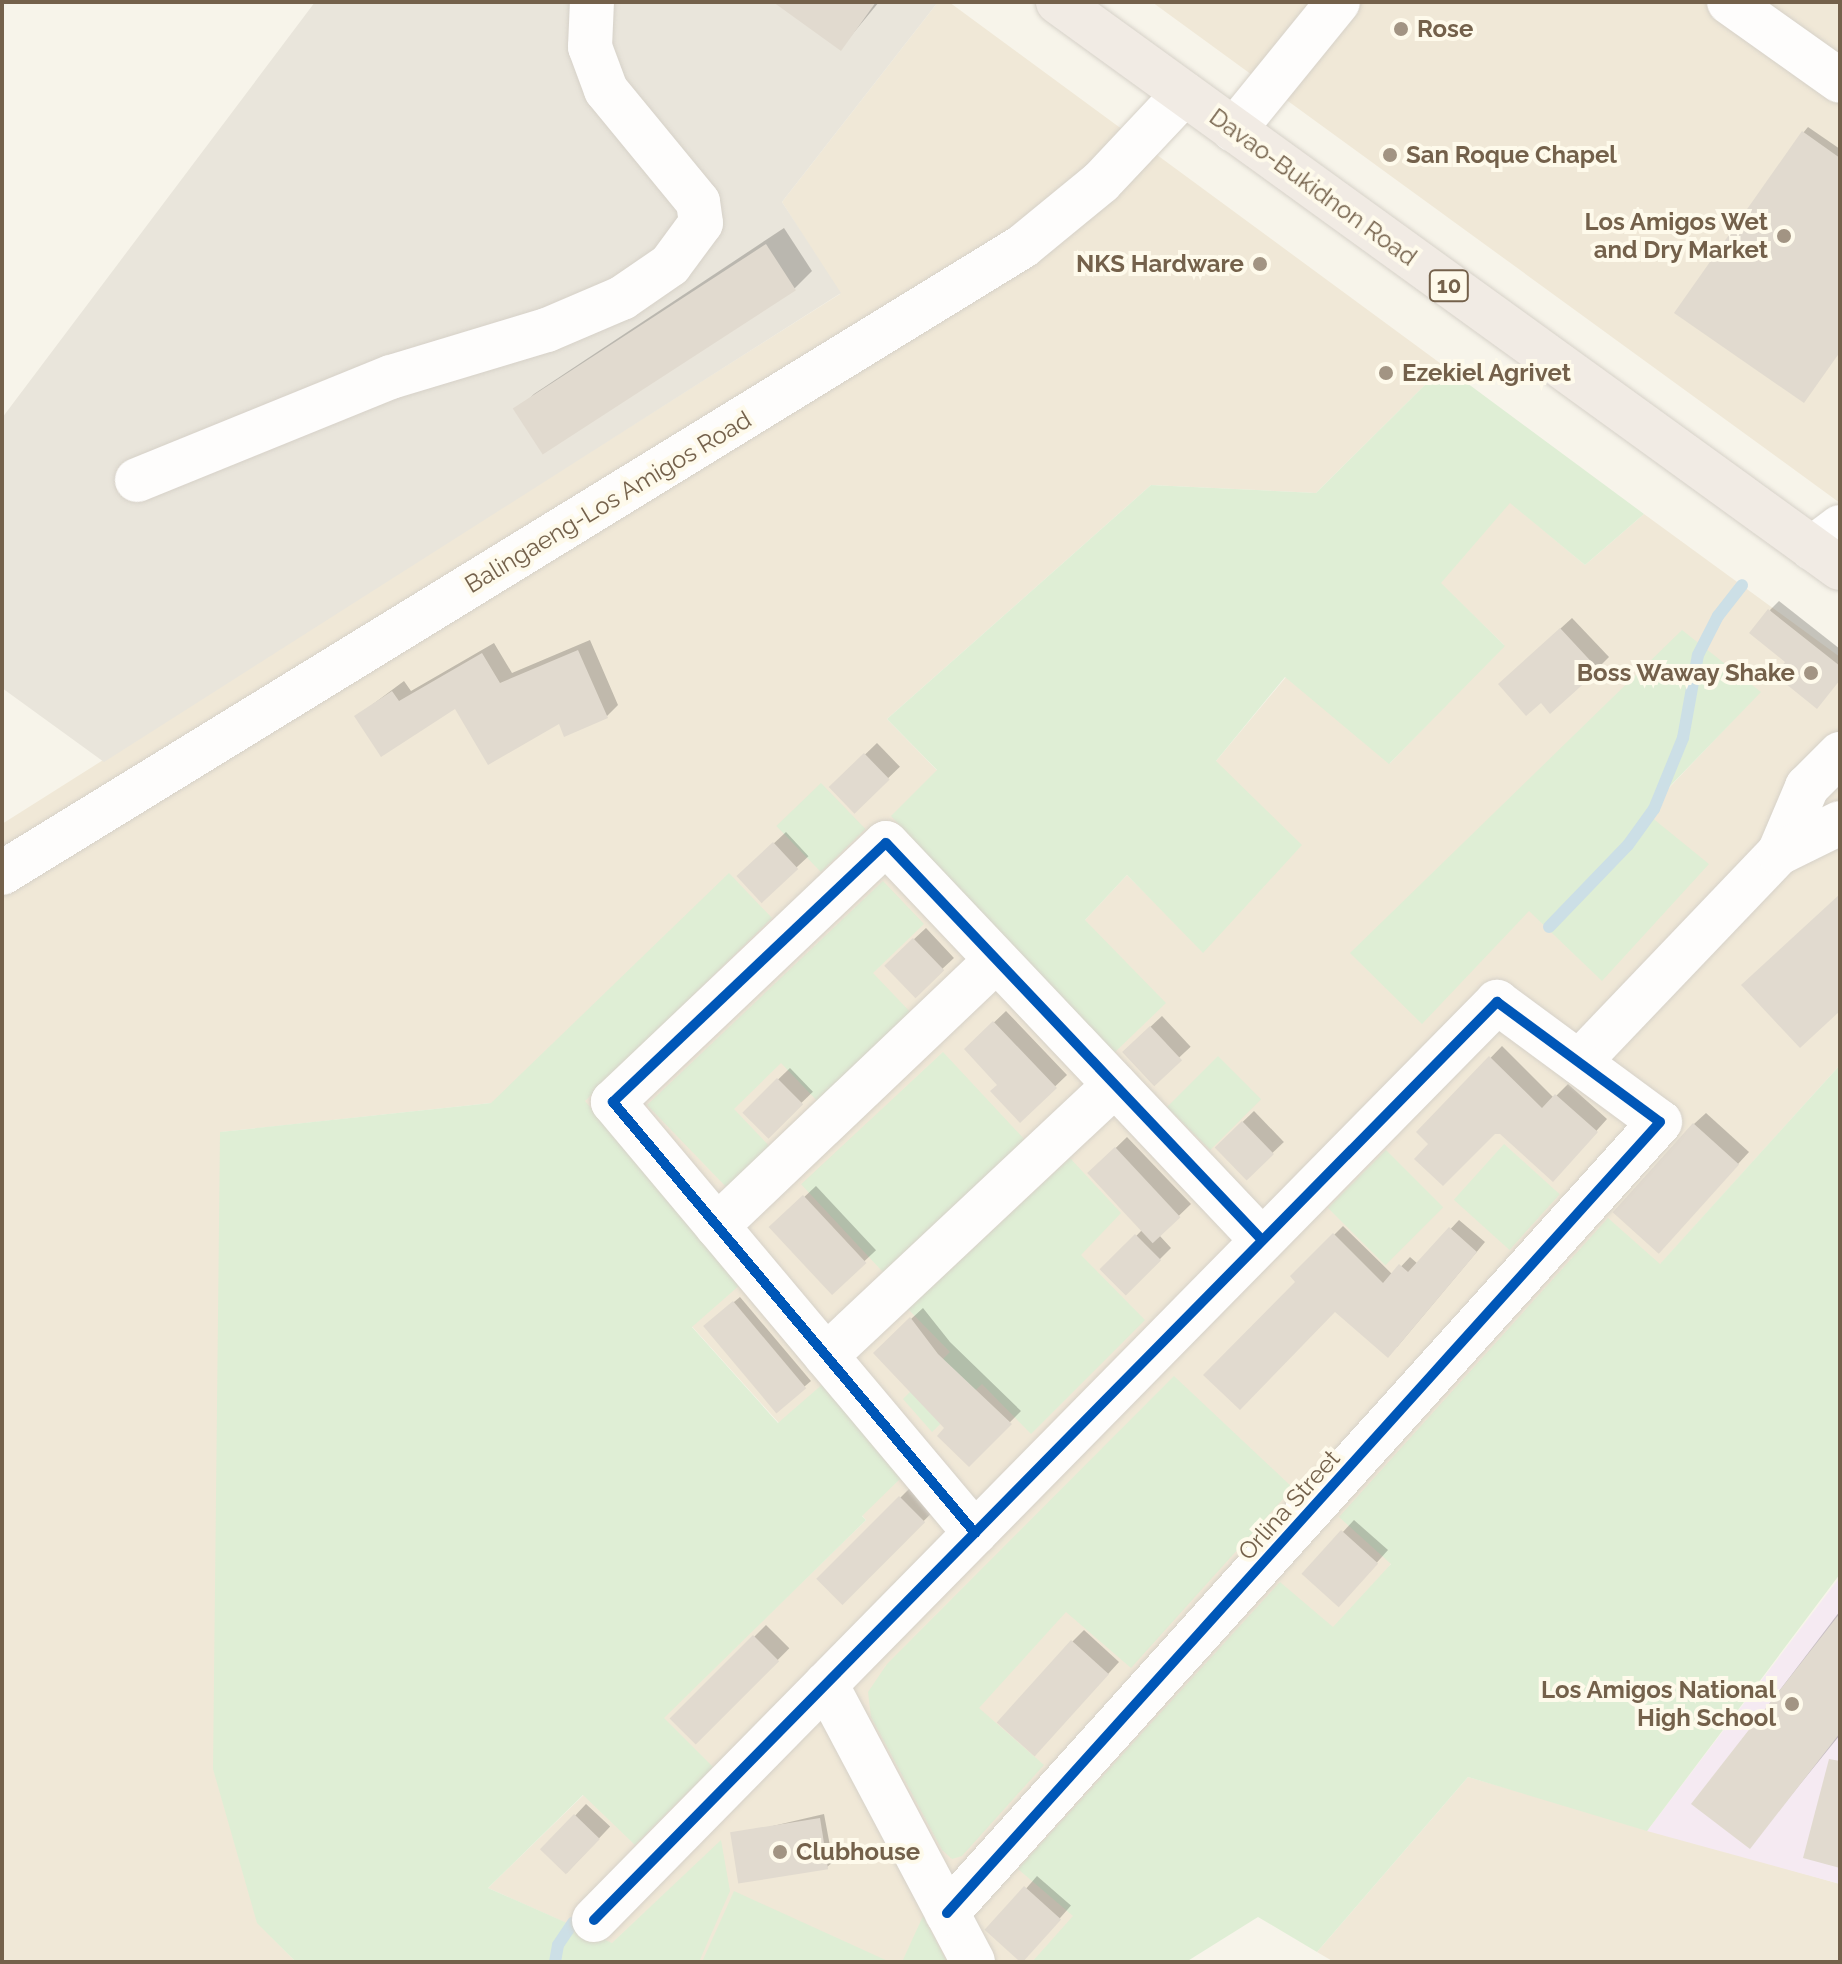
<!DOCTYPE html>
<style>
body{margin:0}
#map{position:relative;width:1842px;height:1964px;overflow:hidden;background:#f7f4ea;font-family:Raleway,sans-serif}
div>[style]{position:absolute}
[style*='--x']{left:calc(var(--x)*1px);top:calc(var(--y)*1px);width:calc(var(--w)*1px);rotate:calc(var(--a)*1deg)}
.residential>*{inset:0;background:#f0e8d7}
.industrial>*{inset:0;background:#e9e5db}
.education>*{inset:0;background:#f5eaf2}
.green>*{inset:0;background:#dfeed5;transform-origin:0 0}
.shadow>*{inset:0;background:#0003;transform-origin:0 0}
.stream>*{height:12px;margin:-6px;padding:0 6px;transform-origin:6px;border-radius:6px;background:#ccdfe6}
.building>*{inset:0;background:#e1dacf;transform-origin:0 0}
.roads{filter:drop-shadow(0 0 2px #d6d1c8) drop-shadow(0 0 2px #d6d1c8)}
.minor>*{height:44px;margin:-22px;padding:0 22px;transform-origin:22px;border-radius:22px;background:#fefdfc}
.highway>*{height:44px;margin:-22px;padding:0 22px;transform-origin:22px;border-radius:22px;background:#f1ebe4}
.cycleway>*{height:10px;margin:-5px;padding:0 5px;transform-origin:5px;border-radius:5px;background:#0057b8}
.dots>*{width:22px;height:22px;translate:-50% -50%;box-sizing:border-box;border:4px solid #fefaeb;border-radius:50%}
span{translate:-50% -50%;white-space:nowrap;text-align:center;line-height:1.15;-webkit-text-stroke:8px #fefaeb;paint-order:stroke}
.shield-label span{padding:2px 6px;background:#fefaeb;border:2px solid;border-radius:6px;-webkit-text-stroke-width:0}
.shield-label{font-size:22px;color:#74614b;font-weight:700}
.poi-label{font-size:24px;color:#74614b;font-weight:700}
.left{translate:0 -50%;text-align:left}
.right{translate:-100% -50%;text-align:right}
.street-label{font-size:24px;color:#74614b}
.frame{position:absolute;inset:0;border:4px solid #74614b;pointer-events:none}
</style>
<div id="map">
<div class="residential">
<i style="clip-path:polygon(evenodd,938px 2px,949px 2px,1444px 366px,1316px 493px,1151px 485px,887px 719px,1084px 921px,1127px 875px,1204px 952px,1216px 761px,1286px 677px,1390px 763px,1504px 645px,1440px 583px,1510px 502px,1585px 565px,1644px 514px,1840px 657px,1840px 1065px,1391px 1563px,1186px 1962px,654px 1962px,488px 1888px,866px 1520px,491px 1103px,221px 1132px,257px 1922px,296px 1962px,2px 1962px,2px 824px,840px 294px,782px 202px,938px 2px,1681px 631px,1760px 692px,1645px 813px,1602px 980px,1530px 910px,1681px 631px)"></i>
<i style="clip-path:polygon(1152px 2px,1840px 2px,1840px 503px)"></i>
<i style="clip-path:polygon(1468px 1777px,1840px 1884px,1840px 1962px,1334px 1962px,1317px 1952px)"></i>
</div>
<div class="industrial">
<i style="clip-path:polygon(315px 2px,938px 2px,782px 202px,841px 293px,104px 762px,2px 688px,2px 418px)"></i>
</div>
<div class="education">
<i style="clip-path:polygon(1840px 1577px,1840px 1884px,1647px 1831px)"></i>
</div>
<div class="green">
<i style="clip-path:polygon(1444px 366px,1644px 514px,1585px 565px,1510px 503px,1441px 583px,1505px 646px,1389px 764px,1285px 677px,1216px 761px,1302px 845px,1203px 953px,1127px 875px,1085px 920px,1166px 1003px,1113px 1054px,891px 816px,937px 770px,887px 719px,1151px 485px,1316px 493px)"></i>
<i style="clip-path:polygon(1682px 630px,1761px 692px,1645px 812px,1709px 864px,1602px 981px,1529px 911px,1422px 1024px,1350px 953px)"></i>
<i style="left:821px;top:783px;width:64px;height:62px;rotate:46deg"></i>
<i style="clip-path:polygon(729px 873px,772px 918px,585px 1101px,741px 1284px,692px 1327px,778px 1423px,825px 1382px,903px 1476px,862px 1516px,866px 1520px,664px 1718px,713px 1767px,635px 1845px,583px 1795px,488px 1888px,612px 1943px,721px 1840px,730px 1891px,699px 1962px,296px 1962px,257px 1923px,213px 1769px,220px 1132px,491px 1103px)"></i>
<i style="clip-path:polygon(883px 881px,924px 924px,873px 973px,915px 1017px,822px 1106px,781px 1063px,734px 1109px,774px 1151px,731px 1192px,647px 1105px)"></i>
<i style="left:943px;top:1052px;width:122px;height:194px;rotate:47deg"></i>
<i style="left:1218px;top:1056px;width:61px;height:72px;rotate:45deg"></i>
<i style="clip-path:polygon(1840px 1065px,1840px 1574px,1647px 1831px,1468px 1777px,1317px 1952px,1258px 1917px,1186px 1962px,1032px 1962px,1073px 1916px,1018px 1869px,1280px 1582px,1333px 1627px,1391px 1564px,1339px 1517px,1608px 1218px,1660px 1264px)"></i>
<i style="left:1504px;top:1144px;width:75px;height:75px;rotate:42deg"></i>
<i style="left:1386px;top:1150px;width:81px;height:82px;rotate:45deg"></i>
<i style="clip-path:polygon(1070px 1158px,1121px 1213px,1081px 1255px,1145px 1320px,1031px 1434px,982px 1384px,932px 1432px,903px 1399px,950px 1352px,908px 1309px)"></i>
<i style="clip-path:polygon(1174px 1376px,1293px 1488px,1131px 1668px,1066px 1612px,979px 1708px,1044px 1765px,962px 1856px,952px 1859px,942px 1850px,871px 1717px,868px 1692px,887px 1664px)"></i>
<i style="clip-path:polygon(734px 1891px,890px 1962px,702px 1962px)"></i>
<i style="clip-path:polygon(923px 1916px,947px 1962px,902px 1962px)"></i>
</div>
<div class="shadow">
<i style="clip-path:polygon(776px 2px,879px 2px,841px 48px)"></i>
<i style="clip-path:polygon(1808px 127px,1840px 149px,1840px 351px,1803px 133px)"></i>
<i style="clip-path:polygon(784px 228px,812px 271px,795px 288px,516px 411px,534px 394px)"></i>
<i style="clip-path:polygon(1779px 601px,1840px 649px,1840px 680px,1788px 662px,1770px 610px)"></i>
<i style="clip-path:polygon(1572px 618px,1609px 657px,1597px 669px,1512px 673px)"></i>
<i style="clip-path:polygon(590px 640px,618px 705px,607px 716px,560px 721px,455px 706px,357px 716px,404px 681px,411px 691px,494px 643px,512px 673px)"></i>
<i style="left:877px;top:743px;width:33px;height:63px;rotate:46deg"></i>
<i style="left:786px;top:832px;width:33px;height:64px;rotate:47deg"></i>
<i style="left:926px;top:928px;width:41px;height:54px;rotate:47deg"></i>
<i style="clip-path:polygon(1006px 1011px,1067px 1075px,1020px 1120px,1000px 1085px,966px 1049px)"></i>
<i style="left:1162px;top:1016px;width:42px;height:52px;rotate:47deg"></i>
<i style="clip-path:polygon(1502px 1046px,1554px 1098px,1568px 1084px,1607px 1119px,1564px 1167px,1501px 1132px,1431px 1144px,1419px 1132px)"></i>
<i style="left:790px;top:1068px;width:33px;height:64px;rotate:46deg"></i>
<i style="left:1254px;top:1111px;width:43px;height:52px;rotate:46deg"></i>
<i style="clip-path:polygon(1706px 1113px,1749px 1152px,1670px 1238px,1694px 1124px)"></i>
<i style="clip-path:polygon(1127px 1137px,1191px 1204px,1159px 1235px,1171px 1248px,1126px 1293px,1103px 1270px,1143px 1229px,1090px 1173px)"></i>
<i style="left:816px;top:1186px;width:88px;height:60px;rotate:47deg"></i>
<i style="clip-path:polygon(1459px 1220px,1485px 1242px,1397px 1347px,1293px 1276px,1343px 1226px,1393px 1275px,1410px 1257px,1418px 1264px)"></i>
<i style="clip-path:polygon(740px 1297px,811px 1381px,777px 1410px,711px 1321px)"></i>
<i style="clip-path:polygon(923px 1308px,950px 1342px,1021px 1411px,969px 1464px,887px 1341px)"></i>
<i style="left:912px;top:1486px;width:33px;height:130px;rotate:45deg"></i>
<i style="clip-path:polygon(1354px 1520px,1388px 1550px,1349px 1594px,1304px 1574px)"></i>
<i style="clip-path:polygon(1840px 1611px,1840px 1735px,1750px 1846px,1694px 1803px)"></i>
<i style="left:766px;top:1625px;width:33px;height:132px;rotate:45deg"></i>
<i style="clip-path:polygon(1084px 1630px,1119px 1662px,1046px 1742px,1072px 1642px)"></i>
<i style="left:586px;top:1804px;width:33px;height:63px;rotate:43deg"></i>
<i style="clip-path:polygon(824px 1814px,833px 1862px,827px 1867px,734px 1835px)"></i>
<i style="left:1037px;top:1876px;width:45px;height:73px;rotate:41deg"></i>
</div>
<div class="stream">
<i style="--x:1549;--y:927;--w:114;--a:-46.1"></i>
<i style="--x:1628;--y:845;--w:44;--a:-54.2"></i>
<i style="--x:1654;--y:809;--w:77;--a:-67.8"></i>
<i style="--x:1683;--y:738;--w:84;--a:-79.8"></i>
<i style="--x:1698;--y:655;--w:44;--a:-62.9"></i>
<i style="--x:1718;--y:616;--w:39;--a:-52"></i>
<i style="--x:555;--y:1962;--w:17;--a:-80"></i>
<i style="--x:558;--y:1945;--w:27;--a:-56"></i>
</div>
<div class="building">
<i style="clip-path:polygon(773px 2px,876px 2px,841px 51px)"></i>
<i style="clip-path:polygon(1802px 131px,1840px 158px,1840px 352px,1804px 403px,1674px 313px)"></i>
<i style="left:766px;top:244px;width:55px;height:302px;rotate:57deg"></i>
<i style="clip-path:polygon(1768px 609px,1840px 666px,1840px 680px,1817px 709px,1775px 675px,1785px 662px,1749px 633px)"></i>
<i style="clip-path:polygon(1560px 628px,1599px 670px,1550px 714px,1541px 703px,1526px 716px,1498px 684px)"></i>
<i style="clip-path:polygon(578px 650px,608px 718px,564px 737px,559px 724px,488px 765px,455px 709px,381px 757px,354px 716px,392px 691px,399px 701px,482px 653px,500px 683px)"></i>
<i style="left:864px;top:753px;width:37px;height:49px;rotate:46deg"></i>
<i style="left:773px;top:842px;width:37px;height:50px;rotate:47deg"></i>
<i style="clip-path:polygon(1840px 894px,1840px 1011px,1800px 1048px,1741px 985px)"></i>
<i style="left:913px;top:938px;width:45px;height:40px;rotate:46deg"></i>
<i style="clip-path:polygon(993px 1021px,1057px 1088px,1020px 1123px,990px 1091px,997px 1085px,964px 1049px)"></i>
<i style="left:1150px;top:1026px;width:47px;height:38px;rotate:47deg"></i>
<i style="clip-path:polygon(1489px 1056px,1542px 1108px,1555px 1094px,1598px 1132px,1553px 1182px,1500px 1134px,1495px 1134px,1443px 1186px,1414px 1159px,1428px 1144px,1416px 1132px)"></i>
<i style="left:777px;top:1078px;width:37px;height:49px;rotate:45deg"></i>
<i style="left:1242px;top:1121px;width:46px;height:38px;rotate:46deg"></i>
<i style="left:1693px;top:1123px;width:62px;height:120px;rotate:42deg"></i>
<i style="left:1115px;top:1147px;width:96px;height:38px;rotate:47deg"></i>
<i style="left:803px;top:1195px;width:93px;height:47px;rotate:47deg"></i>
<i style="clip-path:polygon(1449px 1227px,1477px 1252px,1388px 1358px,1335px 1312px,1240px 1410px,1203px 1375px,1295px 1282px,1290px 1276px,1333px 1233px,1383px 1283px,1399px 1264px,1408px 1272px)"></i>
<i style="left:1135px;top:1234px;width:37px;height:50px;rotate:45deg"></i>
<i style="left:733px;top:1301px;width:114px;height:39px;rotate:50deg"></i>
<i style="clip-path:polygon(910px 1317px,938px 1354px,1012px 1424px,969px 1467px,937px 1436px,944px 1428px,873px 1353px)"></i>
<i style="left:899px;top:1496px;width:37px;height:117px;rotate:45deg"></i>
<i style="left:1341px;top:1530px;width:50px;height:59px;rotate:42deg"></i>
<i style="clip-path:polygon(1840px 1613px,1840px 1733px,1750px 1849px,1691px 1804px)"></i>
<i style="left:753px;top:1635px;width:37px;height:118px;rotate:45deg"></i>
<i style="left:1071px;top:1640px;width:51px;height:111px;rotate:42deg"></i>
<i style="clip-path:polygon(1829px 1759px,1840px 1761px,1840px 1868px,1803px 1858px)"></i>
<i style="left:574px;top:1814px;width:36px;height:49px;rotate:44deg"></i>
<i style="left:820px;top:1818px;width:52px;height:91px;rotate:81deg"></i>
<i style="left:1024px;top:1886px;width:50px;height:59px;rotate:42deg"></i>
</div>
<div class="roads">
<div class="minor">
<i style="--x:1729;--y:2;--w:136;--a:35.4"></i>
<i style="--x:1234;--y:130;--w:165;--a:-50.9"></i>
<i style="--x:137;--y:480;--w:274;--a:-22.1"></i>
<i style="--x:391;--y:377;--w:163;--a:-16.8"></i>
<i style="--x:547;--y:330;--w:82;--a:-23.1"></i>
<i style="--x:622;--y:298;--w:58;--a:-34.5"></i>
<i style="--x:670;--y:265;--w:52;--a:-53.6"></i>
<i style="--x:701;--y:223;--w:21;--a:-98"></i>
<i style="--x:698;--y:202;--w:145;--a:-129.4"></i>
<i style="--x:606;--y:90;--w:46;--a:-110.4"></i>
<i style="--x:590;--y:47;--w:45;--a:-87.5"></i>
<i style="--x:1812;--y:548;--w:35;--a:-37"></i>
<i style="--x:1779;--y:853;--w:72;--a:-67"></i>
<i style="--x:1807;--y:787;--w:47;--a:-45"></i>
<i style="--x:2;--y:873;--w:1198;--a:-31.55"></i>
<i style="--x:1023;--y:246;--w:101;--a:-39.4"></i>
<i style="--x:1101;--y:182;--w:121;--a:-46.7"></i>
<i style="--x:1579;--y:1062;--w:289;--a:-46.3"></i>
<i style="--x:1779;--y:853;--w:68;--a:-26.2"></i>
<i style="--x:717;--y:1226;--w:385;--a:-43.6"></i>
<i style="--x:826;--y:1356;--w:396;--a:-43.2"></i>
<i style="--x:975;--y:1533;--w:563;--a:-130.03"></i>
<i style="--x:613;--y:1102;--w:376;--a:-43.5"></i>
<i style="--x:886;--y:843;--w:547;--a:46.56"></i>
<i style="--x:826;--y:1684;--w:314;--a:62.1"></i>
<i style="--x:594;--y:1920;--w:1288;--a:-45.47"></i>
<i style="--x:1497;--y:1002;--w:202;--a:36.4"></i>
<i style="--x:1660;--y:1122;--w:1065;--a:132.03"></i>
</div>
<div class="highway">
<i style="--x:1058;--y:2;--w:965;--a:35.9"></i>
</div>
</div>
<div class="cycleway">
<i style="--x:975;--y:1533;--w:563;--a:-130.03"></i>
<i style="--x:613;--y:1102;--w:376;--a:-43.5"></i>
<i style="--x:886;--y:843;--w:547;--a:46.56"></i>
<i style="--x:594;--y:1920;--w:1288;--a:-45.47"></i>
<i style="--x:1497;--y:1002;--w:202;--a:36.4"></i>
<i style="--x:1660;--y:1122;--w:1065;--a:132.03"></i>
</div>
<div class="dots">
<i style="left:1401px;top:29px;background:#a29483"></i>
<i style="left:1390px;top:155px;background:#a29483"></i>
<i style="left:1784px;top:236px;background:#a29483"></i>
<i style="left:1260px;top:264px;background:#a29483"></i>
<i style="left:1386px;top:373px;background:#a29483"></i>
<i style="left:1811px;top:673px;background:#a29483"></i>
<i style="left:1792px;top:1704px;background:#a29483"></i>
<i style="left:780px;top:1852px;background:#a29483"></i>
</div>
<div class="shield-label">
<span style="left:1449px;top:286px">10</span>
</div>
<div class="poi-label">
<span class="left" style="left:1417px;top:29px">Rose</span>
<span class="left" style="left:1406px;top:155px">San Roque Chapel</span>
<span class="right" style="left:1768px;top:236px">Los Amigos Wet<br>and Dry Market</span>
<span class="right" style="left:1244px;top:264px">NKS Hardware</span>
<span class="left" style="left:1402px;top:373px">Ezekiel Agrivet</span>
<span class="right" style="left:1795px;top:673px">Boss Waway Shake</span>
<span class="right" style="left:1776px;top:1704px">Los Amigos National<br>High School</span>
<span class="left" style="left:796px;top:1852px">Clubhouse</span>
</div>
<div class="street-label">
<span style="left:1313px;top:187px;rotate:36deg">Davao-Bukidnon Road</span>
<span style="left:608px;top:502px;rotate:-31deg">Balingaeng-Los Amigos Road</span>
<span style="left:1289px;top:1505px;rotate:-48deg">Orlina Street</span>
</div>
<div class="frame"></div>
</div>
